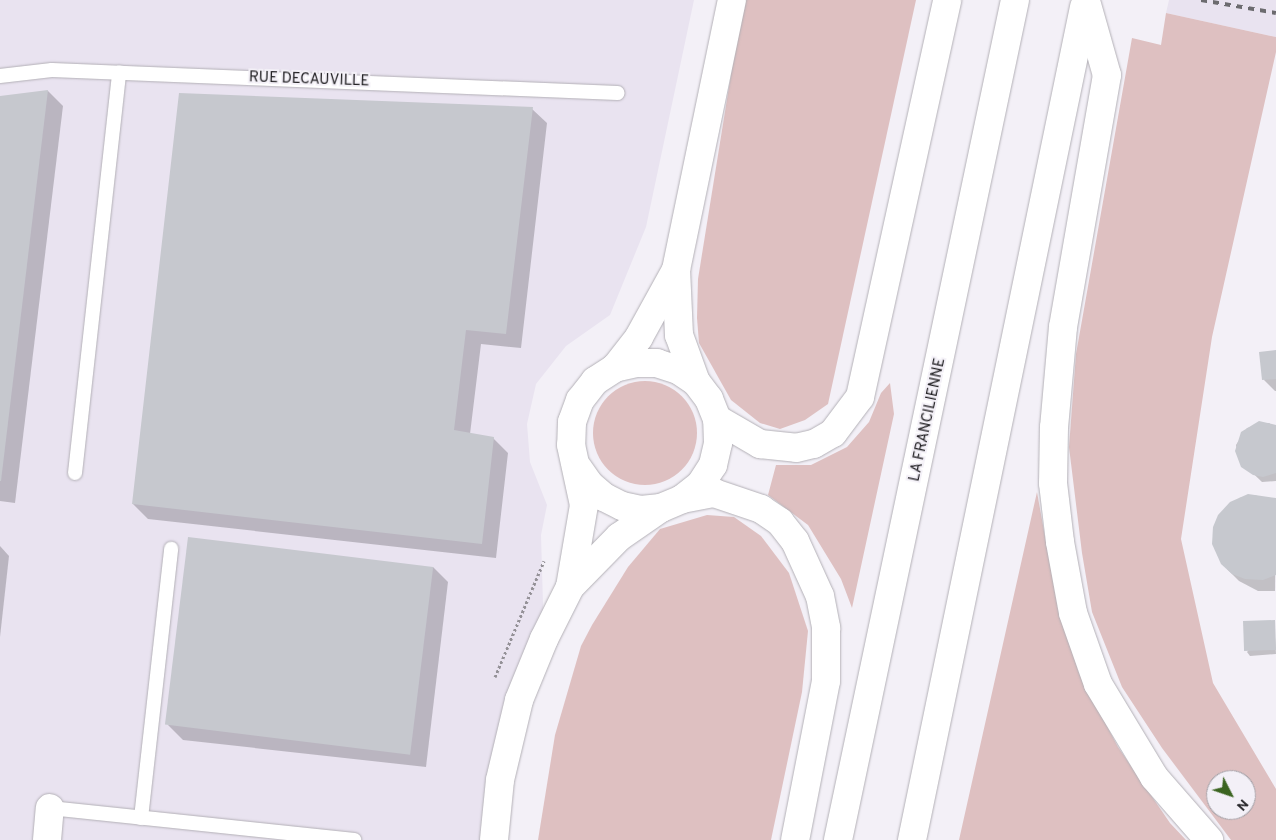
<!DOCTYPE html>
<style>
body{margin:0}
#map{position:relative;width:1276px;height:840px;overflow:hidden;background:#f3f0f7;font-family:Overpass,sans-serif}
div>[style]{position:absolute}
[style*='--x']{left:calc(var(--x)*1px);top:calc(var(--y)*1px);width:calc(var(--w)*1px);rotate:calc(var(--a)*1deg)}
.built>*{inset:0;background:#e9e3f0}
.green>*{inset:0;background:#dec0c1}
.round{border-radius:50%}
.shadow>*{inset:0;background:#0003}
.building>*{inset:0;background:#c6c8ce;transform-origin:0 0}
.path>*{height:3px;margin-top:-1.5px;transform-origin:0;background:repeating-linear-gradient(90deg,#949197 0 2.5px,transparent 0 5px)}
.roads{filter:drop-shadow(0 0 1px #b3b0b6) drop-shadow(0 0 1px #b3b0b6)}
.service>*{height:14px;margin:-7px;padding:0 7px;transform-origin:7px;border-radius:7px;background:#fff}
.minor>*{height:28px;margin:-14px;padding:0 14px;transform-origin:14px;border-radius:14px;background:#fff}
.tertiary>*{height:28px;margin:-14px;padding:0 14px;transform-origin:14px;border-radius:14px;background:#fff}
.secondary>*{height:28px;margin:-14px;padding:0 14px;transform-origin:14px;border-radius:14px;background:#fff}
.trunk>*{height:28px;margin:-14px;padding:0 14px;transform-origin:14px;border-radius:14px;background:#fff}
.rail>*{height:4px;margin-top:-2px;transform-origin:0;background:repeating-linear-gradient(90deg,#6c6b6f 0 6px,transparent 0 12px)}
span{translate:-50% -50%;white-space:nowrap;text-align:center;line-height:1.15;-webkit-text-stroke:4px #f3f0f7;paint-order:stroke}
.street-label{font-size:15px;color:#222124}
.north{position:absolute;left:1206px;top:770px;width:50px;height:50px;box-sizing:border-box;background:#f3f0f7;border:1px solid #9f9da3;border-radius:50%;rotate:131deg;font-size:14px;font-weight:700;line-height:20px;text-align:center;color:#222124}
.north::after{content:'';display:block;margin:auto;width:18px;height:22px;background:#3b6420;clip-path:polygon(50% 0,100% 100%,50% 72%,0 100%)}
</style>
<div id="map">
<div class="built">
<i style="clip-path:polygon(0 0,694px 0,646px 227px,610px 315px,566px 346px,536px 384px,527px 424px,530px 462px,547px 505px,541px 535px,544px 639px,494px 840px,0 840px)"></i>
<i style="clip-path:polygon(1169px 0,1276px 0,1276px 37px,1166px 13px)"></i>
</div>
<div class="green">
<i style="clip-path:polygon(743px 0,916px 0,828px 404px,805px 420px,780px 429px,760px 423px,731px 400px,699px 343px,697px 318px,698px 279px)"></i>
<i style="clip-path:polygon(evenodd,1166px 13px,1276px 37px,1276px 52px,1212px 337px,1181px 539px,1213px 683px,1276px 789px,1276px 840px,1231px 840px,1162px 748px,1122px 687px,1092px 612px,1082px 553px,1069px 447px,1076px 354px,1132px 38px,1161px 45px,1166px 13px,1216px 780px,1246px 780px,1246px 810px,1216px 810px,1216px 780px)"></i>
<i class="round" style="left:593px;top:381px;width:104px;height:104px"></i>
<i style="clip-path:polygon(890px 383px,894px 414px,852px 608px,841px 579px,808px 525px,768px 495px,776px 465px,811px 465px,847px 447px,869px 422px,881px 393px)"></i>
<i style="clip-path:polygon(1037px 492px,1058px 609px,1079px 673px,1118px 747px,1170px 823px,1186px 840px,959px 840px)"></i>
<i style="clip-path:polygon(707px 515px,734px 517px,761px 536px,789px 573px,808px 631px,802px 692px,771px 840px,538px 840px,555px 735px,581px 646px,592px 625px,628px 567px,660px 529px)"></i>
</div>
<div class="shadow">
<i style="clip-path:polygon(48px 91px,63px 106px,15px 503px,0 501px,0 97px)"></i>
<i style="clip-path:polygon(532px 109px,547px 123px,521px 348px,481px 344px,470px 434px,493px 438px,508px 453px,496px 558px,148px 519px,133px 504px)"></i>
<i style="clip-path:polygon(1276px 351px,1276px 391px,1275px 391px,1264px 380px)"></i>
<i style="clip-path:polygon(1269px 423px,1276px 428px,1276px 481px,1262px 482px,1239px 460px,1236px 445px,1247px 428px)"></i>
<i style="clip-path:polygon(1254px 495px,1276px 501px,1275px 591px,1258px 591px,1239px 581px,1227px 569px,1239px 498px)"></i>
<i style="clip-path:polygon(0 546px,9px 556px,0 637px)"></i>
<i style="clip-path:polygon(433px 567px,448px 582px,426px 767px,183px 740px,168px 725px)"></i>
<i style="clip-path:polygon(1274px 622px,1276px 654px,1250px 656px,1247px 652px)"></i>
</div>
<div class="building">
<i style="clip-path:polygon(48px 90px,1px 481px,0 481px,0 96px)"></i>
<i style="clip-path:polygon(179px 93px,533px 107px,506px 334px,466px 330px,454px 430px,494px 437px,482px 544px,132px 504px)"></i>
<i style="clip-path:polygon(1276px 350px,1276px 379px,1262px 380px,1259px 352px)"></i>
<i style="clip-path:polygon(1259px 421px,1276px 425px,1276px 473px,1263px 477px,1253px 475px,1241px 467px,1235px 451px,1241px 432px)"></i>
<i style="clip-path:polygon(1248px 494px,1276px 498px,1276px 575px,1263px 580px,1245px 579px,1232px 574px,1221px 564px,1212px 544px,1213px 527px,1218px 515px,1230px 502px)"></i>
<i style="left:188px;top:537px;width:247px;height:189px;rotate:7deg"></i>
<i style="left:1275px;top:620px;width:30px;height:32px;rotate:88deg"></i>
</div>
<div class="path">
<i style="--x:495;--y:677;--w:126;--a:-67.1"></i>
</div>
<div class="roads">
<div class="service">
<i style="--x:0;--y:76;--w:52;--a:-6.6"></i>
<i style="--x:52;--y:70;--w:566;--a:2.33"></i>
<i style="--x:75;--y:473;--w:403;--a:-83.7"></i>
<i style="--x:50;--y:808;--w:306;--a:6"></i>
<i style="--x:141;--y:818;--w:271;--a:-83.6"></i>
</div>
<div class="minor">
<i style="--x:47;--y:840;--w:32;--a:-85"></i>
</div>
<div class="tertiary">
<i style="--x:615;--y:368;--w:39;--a:-52"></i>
<i style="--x:639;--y:337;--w:77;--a:-61.1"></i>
<i style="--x:696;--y:382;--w:50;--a:-109.9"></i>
<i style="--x:679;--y:335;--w:65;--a:-92.6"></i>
<i style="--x:676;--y:270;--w:276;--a:-78.3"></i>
</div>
<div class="secondary">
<i style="--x:578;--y:468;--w:19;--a:55"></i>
<i style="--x:589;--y:484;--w:20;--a:41"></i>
<i style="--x:604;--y:497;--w:20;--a:27"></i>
<i style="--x:622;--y:506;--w:19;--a:12"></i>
<i style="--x:641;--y:510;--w:20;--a:-6"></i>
<i style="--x:494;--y:840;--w:60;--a:-84.3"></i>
<i style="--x:500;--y:780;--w:82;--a:-76.6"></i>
<i style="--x:519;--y:700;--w:66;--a:-67.7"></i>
<i style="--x:544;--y:639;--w:58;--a:-63.4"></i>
<i style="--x:570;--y:587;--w:70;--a:-45.6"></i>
<i style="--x:619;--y:537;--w:51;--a:-34.6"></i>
<i style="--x:661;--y:508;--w:23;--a:-23"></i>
<i style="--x:682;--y:499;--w:23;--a:-38"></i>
<i style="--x:700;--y:485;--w:24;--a:-57"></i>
<i style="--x:713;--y:465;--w:23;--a:-77"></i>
<i style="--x:718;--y:443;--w:24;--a:-92"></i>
<i style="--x:717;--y:419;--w:22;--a:-112"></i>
<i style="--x:709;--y:399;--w:21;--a:-127"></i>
<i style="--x:696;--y:382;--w:22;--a:-146"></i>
<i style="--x:678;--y:370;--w:22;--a:-162"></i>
<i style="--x:657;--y:363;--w:21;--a:180"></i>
<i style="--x:636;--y:363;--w:22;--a:167"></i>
<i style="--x:615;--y:368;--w:24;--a:147"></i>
<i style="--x:595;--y:381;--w:24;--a:128"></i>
<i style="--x:580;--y:400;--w:23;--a:110"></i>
<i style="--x:572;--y:422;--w:23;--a:92"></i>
<i style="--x:571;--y:445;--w:61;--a:77.8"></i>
<i style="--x:584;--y:505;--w:83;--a:99.7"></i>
</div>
<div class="trunk">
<i style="--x:1086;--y:1;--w:77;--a:74.2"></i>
<i style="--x:1107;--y:75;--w:256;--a:99.9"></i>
<i style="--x:1063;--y:327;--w:100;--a:95.1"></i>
<i style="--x:1054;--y:427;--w:56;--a:91"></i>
<i style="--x:1053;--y:483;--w:59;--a:83.2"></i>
<i style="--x:1060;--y:542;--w:72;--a:79.6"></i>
<i style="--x:1073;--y:613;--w:75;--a:70.6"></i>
<i style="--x:1098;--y:684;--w:109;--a:58.9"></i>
<i style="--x:1154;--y:777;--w:84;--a:48.9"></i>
<i style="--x:717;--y:419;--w:50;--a:30.2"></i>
<i style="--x:760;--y:444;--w:36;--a:6"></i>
<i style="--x:796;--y:448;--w:18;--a:-13"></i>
<i style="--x:814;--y:444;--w:22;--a:-30"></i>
<i style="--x:833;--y:433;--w:45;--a:-53.1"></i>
<i style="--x:860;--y:397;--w:406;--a:-77.6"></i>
<i style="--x:682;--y:499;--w:33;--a:-11"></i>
<i style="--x:714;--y:493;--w:50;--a:18.8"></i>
<i style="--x:761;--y:509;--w:23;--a:34"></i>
<i style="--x:780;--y:522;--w:24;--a:52"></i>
<i style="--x:795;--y:541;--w:60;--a:65.6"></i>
<i style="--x:820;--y:596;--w:33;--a:79"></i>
<i style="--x:826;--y:628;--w:53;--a:90"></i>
<i style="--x:826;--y:681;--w:162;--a:101"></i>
<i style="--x:838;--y:840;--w:858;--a:-78.1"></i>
<i style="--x:912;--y:840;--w:851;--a:-78.33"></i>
</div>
</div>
<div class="rail">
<i style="--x:1201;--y:0;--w:76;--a:9.8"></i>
</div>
<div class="street-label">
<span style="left:309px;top:80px;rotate:2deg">RUE DECAUVILLE</span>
<span style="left:928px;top:420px;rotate:-78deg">LA FRANCILIENNE</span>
</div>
<div class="north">N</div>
</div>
